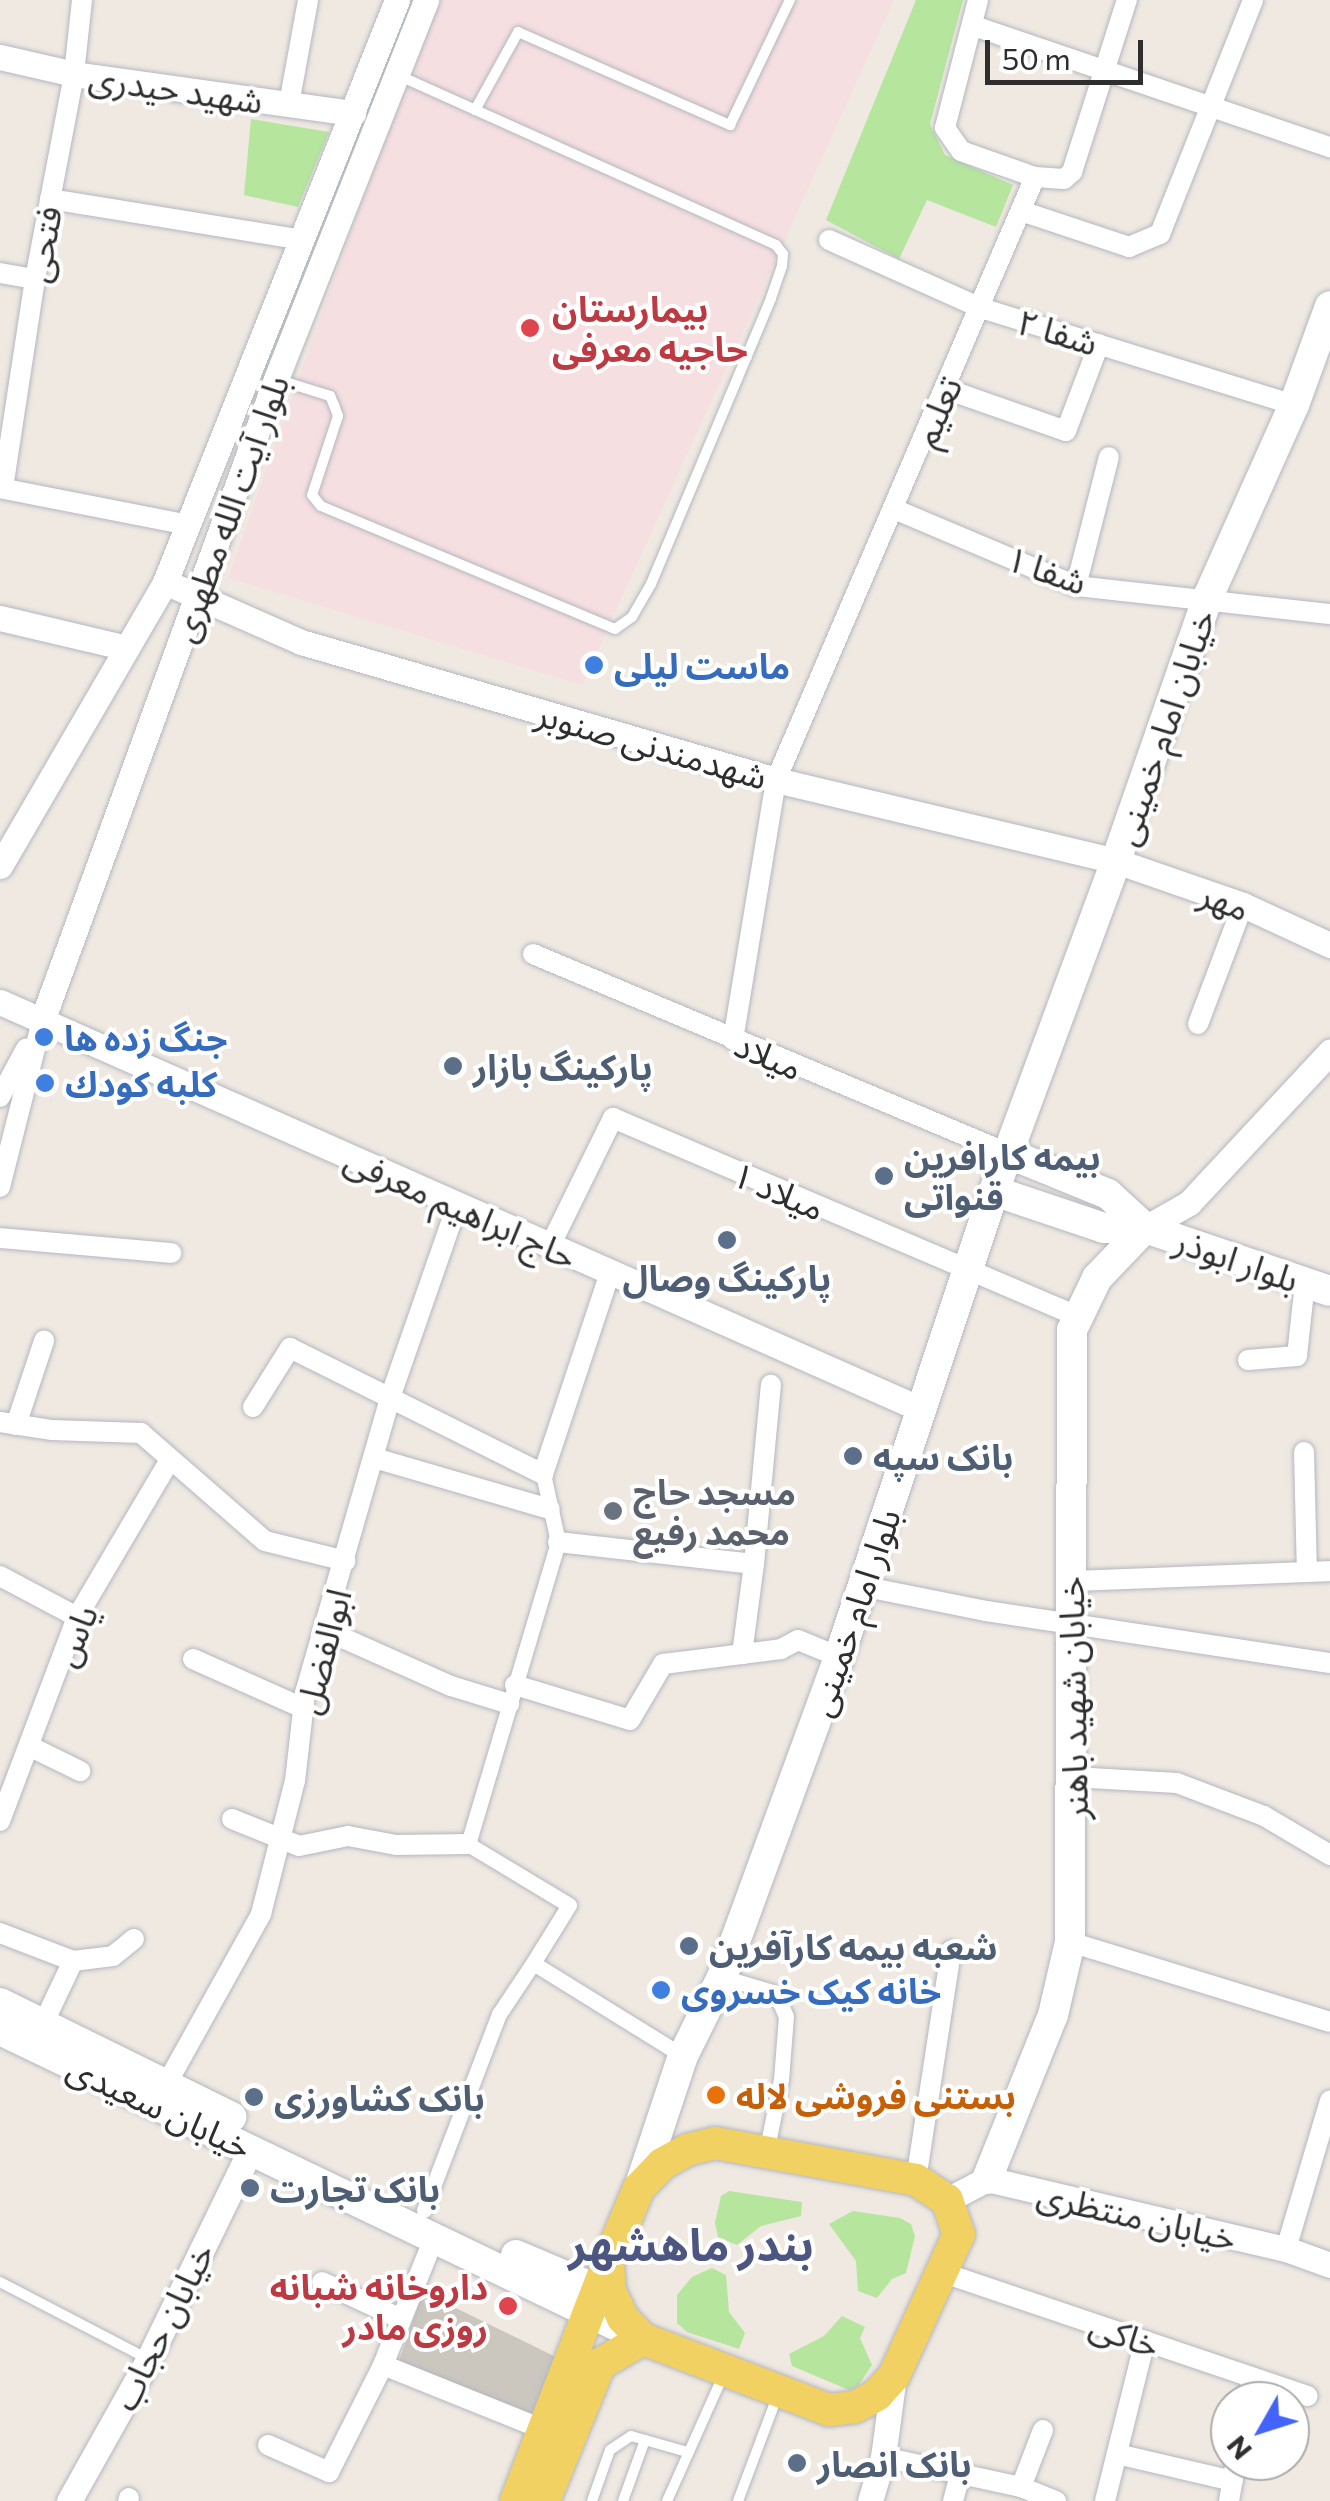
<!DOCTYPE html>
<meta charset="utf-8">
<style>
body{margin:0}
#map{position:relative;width:1330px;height:2501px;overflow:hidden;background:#efe9e1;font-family:Commissioner,"Noto Sans Arabic",sans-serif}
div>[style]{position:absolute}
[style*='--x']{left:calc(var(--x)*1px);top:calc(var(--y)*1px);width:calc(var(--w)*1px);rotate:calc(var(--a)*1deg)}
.medical>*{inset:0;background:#f5dfe0}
.green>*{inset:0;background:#b6e59e}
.building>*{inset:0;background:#cbc7bf}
.roads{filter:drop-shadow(0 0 2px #b4b7c1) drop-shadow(0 0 2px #b4b7c1)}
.service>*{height:10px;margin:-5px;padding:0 5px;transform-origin:5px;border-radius:5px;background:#fff}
.pedestrian>*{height:15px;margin:-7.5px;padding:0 7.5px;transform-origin:7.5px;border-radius:7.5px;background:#fff}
.minor>*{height:20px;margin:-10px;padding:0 10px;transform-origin:10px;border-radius:10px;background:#fff}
.tertiary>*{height:25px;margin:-12.5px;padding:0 12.5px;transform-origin:12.5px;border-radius:12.5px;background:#fff}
.secondary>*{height:30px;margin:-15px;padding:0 15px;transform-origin:15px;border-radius:15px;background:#fff}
.primary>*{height:32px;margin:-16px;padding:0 16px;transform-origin:16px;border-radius:16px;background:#f2d163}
.dots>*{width:28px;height:28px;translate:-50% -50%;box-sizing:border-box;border:5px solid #fff;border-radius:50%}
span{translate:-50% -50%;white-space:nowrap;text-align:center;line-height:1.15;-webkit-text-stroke:8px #fff;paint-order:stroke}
.street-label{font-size:35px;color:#2e2e2e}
.health-label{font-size:35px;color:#be3a42;font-weight:700}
.left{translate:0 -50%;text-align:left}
.right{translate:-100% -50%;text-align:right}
.shop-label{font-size:35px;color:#366cbe;font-weight:700}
.service-label{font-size:35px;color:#4e5e75;font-weight:700}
.worship-label{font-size:35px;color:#5b616d;font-weight:700}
.food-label{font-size:35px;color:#c56008;font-weight:700}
.district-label{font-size:45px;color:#4d5680;font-weight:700}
.north{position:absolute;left:1210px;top:2381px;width:100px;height:100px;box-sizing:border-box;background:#fff;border:2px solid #ababab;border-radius:50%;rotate:231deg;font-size:28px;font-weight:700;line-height:40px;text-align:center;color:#2e2e2e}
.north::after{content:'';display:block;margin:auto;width:35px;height:45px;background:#4264fb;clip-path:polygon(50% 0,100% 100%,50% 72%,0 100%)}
.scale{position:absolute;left:985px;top:40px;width:158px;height:45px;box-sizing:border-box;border:5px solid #2e2e2e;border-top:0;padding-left:12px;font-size:30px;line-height:35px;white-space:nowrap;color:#2e2e2e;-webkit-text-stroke:8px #fff;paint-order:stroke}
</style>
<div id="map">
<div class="medical">
<i style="clip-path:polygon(433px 0,894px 0,582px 685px,228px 578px)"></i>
</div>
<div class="green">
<i style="clip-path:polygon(916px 0,963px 0,930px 124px,945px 155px,1013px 185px,996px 227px,927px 200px,899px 259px,826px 220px)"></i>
<i style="clip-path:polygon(251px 119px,329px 132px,298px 207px,244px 195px)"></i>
<i style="clip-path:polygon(729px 2191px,802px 2202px,801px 2216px,761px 2226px,737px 2245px,718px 2237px,715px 2222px,721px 2196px)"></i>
<i style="clip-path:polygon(853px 2211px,900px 2218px,911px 2224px,915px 2236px,906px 2273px,892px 2279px,877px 2298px,858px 2291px,856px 2261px,829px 2224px)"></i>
<i style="clip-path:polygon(712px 2268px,726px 2275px,729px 2312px,745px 2333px,739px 2349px,687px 2332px,677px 2323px,677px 2295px,692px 2277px)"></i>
<i style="clip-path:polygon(842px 2316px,865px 2327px,860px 2338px,872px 2365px,858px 2386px,849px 2390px,792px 2366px,789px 2354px,824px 2336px)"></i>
</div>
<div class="building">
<i style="clip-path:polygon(423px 2292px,558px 2358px,535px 2421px,399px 2361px)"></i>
</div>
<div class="roads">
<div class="service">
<i style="--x:475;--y:110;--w:89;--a:-61.1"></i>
<i style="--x:518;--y:32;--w:232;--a:23.7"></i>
<i style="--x:730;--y:125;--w:139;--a:-64.4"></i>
<i style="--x:276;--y:379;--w:57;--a:17.5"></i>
<i style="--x:330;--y:396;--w:10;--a:66"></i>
<i style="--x:334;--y:405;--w:12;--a:70"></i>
<i style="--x:338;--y:416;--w:83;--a:108.2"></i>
<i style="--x:312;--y:495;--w:14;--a:51"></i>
<i style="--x:321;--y:506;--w:319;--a:22.7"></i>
<i style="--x:615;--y:629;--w:21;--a:-35"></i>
<i style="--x:632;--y:617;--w:38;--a:-60"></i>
<i style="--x:651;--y:584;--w:310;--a:-67.2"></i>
<i style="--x:771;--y:298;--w:34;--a:-71"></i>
<i style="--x:782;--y:266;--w:12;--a:-85"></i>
<i style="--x:783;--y:254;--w:11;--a:-128"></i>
<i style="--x:776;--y:245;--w:415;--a:-155.8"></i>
<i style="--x:0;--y:2282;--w:167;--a:27.5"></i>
<i style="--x:592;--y:2501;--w:54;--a:-70.6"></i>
<i style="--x:610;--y:2450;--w:25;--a:-34"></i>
<i style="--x:631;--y:2436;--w:58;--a:15.9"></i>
<i style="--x:623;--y:2501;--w:65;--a:-70.2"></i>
<i style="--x:667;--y:2501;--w:137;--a:-65.9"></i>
<i style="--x:738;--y:2501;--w:111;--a:-69.4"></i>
</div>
<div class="pedestrian">
<i style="--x:533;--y:1963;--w:68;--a:-58.2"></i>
<i style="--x:569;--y:1905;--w:118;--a:-148.9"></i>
<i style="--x:468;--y:1844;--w:315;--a:-73.4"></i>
<i style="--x:558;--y:1542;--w:70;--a:-102.4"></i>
<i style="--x:722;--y:1977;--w:56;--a:16.5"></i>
<i style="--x:776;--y:1993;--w:25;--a:67"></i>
<i style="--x:786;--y:2016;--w:63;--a:94.5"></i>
<i style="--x:781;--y:2079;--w:76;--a:101.5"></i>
<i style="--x:424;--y:2210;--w:210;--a:-69.1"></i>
<i style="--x:499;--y:2014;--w:61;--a:-56.3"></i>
<i style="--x:533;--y:1963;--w:176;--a:31.8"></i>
</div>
<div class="minor">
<i style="--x:978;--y:0;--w:132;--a:104.5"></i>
<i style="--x:945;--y:128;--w:28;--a:55"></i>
<i style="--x:961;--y:151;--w:78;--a:19.4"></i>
<i style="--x:974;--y:26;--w:376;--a:18.8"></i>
<i style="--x:289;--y:104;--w:106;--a:-79.6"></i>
<i style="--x:50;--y:199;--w:255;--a:9.2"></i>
<i style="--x:1021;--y:211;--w:114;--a:18.4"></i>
<i style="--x:1129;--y:247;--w:34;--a:-23"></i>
<i style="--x:1160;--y:234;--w:252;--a:-68.3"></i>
<i style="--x:829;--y:240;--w:167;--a:24.1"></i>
<i style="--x:981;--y:308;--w:328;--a:17.2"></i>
<i style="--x:0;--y:273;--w:36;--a:10"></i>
<i style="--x:946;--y:389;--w:127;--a:19.3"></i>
<i style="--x:1066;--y:431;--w:93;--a:-69.2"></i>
<i style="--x:0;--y:488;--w:192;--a:11.1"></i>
<i style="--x:3;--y:488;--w:211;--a:-81.3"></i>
<i style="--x:35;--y:279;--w:209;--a:-79.2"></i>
<i style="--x:74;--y:74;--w:74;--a:-83.8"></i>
<i style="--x:894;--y:509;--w:198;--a:22.9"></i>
<i style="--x:1076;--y:586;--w:256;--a:6.3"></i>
<i style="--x:1076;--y:586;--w:133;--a:-75.7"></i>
<i style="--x:533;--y:954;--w:514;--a:22.77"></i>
<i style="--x:1198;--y:1024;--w:127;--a:-69.3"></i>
<i style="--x:733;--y:1040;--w:264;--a:-80.6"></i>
<i style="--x:776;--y:780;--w:656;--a:-66.76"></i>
<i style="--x:1035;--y:177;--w:29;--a:4"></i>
<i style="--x:1064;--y:179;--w:11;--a:-41"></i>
<i style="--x:1072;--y:172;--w:181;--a:-72.3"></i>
<i style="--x:0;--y:1097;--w:55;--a:-61.6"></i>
<i style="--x:0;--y:1187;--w:171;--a:-75.8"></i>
<i style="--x:0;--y:1238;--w:172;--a:5"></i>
<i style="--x:550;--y:1246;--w:143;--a:-63.8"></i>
<i style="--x:613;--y:1118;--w:504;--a:23.11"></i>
<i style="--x:1248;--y:1360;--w:49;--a:-4.7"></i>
<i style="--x:1297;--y:1356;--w:74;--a:-83.8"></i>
<i style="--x:253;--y:1407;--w:70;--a:-57.9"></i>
<i style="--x:290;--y:1348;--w:283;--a:26.5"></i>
<i style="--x:543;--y:1474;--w:212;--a:-71.6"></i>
<i style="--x:0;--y:1422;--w:53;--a:8.7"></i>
<i style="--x:52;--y:1430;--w:89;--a:1.9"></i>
<i style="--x:141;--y:1433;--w:164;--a:41.1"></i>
<i style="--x:265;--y:1541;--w:83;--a:13.9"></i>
<i style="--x:16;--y:1425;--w:89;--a:-71.6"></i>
<i style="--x:1304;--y:1452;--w:120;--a:88.6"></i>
<i style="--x:374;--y:1458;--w:183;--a:16.2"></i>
<i style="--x:558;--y:1542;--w:197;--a:6.4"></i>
<i style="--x:754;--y:1564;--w:91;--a:97.6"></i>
<i style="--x:754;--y:1564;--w:180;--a:-84.6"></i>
<i style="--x:0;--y:1576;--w:87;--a:28"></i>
<i style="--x:1071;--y:1581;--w:259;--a:-2.2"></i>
<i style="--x:861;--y:1586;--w:127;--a:11.3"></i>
<i style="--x:986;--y:1611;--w:348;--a:8.6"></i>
<i style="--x:325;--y:1630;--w:138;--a:24"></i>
<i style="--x:451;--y:1686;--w:61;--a:17.2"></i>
<i style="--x:193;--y:1659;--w:120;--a:24"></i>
<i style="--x:515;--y:1685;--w:120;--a:16.9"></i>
<i style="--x:630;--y:1720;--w:65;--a:-59.5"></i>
<i style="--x:663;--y:1664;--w:119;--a:-7.2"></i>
<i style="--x:781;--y:1649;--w:19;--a:-28"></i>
<i style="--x:798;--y:1640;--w:44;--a:22.5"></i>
<i style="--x:31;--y:1747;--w:55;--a:26.1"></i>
<i style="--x:1073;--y:1777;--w:104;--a:3.3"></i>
<i style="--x:1177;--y:1783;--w:93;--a:20.8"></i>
<i style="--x:1264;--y:1816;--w:77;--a:30.6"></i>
<i style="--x:232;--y:1819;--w:72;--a:21.9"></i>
<i style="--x:299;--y:1846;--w:50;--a:-11.5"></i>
<i style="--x:348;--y:1836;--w:49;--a:10.6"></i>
<i style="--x:396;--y:1845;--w:72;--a:-0.8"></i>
<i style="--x:0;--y:1821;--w:218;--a:-69.3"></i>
<i style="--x:77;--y:1617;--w:182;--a:-59.4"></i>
<i style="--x:0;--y:1933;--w:78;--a:21"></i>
<i style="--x:73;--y:1961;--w:40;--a:-7.1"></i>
<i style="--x:113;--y:1956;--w:27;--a:-39"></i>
<i style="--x:1070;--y:1942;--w:272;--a:17.1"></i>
<i style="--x:43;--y:2024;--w:70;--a:-64.5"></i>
<i style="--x:166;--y:2085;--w:196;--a:-60.9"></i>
<i style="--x:261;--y:1914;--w:137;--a:-75.7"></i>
<i style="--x:295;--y:1781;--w:89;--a:-83.5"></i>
<i style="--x:305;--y:1693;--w:310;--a:-73.9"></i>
<i style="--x:391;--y:1395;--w:201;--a:-70.8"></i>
<i style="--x:916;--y:2180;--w:232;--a:-81.3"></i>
<i style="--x:1286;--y:2249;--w:155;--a:-73.5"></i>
<i style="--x:941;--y:2272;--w:387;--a:18.7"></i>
<i style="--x:322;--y:2282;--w:87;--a:25.1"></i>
<i style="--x:383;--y:2365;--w:171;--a:21.9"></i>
<i style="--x:1248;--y:2401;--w:24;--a:-81"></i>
<i style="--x:268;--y:2445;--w:67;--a:23.9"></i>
<i style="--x:329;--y:2472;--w:120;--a:-63.2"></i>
<i style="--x:383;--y:2365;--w:137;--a:-68.1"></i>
<i style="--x:1117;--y:2454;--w:119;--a:13.1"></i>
<i style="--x:883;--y:2457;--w:141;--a:12.3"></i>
<i style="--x:1021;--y:2487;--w:38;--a:22"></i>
<i style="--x:1021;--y:2487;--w:61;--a:-68.9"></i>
<i style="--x:128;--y:2501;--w:3;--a:-72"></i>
<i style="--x:953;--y:2501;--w:28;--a:-75"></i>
<i style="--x:1105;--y:2501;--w:165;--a:-76"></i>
<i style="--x:1229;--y:2501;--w:41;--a:-80.1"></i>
</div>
<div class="tertiary">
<i style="--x:0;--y:57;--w:76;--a:12.9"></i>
<i style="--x:74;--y:74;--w:282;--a:8"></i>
<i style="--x:165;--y:582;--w:149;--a:23.8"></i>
<i style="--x:301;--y:642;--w:495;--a:16.2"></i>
<i style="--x:776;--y:780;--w:350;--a:13.4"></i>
<i style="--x:1116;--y:861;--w:134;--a:19.1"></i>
<i style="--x:1243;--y:905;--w:96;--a:24.7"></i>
<i style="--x:0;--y:618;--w:130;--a:13.3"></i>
<i style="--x:0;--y:866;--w:328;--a:-59.8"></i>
<i style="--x:165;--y:582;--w:627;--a:-68.27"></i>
<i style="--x:0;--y:1002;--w:1009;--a:23.85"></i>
<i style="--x:42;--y:1021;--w:683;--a:-69.97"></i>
<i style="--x:276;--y:379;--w:408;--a:-68.4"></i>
<i style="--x:1145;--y:1228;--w:51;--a:-29.6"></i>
<i style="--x:1189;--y:1203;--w:207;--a:-47"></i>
<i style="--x:947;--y:2200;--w:45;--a:-27.7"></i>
<i style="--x:987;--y:2179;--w:307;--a:13.2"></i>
<i style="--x:1286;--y:2249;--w:47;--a:20"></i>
<i style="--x:69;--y:2501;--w:162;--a:-60.7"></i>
<i style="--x:148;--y:2360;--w:235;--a:-64"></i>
<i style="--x:870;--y:2501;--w:46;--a:-73.5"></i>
<i style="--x:883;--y:2457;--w:82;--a:-82.3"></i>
</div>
<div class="secondary">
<i style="--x:1007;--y:1153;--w:109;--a:22.1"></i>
<i style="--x:1108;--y:1194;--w:50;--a:42.6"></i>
<i style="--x:994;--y:1191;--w:116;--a:18.6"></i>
<i style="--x:1104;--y:1228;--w:41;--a:0"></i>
<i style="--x:1145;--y:1228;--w:195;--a:18.8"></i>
<i style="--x:0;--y:2003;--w:258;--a:26.2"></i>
<i style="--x:0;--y:2030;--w:712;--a:25.63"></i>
<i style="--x:987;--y:2179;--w:177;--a:-68.1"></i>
<i style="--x:1053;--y:2015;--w:75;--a:-76.9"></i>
<i style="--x:1070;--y:1942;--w:612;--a:-89.81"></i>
<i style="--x:1072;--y:1330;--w:58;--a:-64.3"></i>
<i style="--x:1097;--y:1278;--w:69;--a:-46.2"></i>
<i style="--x:639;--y:2188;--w:139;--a:-71.6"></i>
<i style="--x:683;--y:2056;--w:88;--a:-63.7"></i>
<i style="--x:722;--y:1977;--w:341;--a:-69.9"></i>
<i style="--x:839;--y:1657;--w:491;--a:-71.6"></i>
<i style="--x:994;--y:1191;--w:352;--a:-69.7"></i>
<i style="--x:1116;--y:861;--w:280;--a:-70.8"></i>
<i style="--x:1208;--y:597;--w:210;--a:-65.9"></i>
<i style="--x:1294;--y:405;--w:105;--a:-70"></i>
<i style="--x:516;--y:2255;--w:87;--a:23"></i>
</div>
<div class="primary">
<i style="--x:715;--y:2143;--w:204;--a:10.4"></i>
<i style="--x:916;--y:2180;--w:37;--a:33"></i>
<i style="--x:947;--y:2200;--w:36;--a:71"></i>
<i style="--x:959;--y:2234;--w:156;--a:114.6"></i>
<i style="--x:894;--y:2376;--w:25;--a:132"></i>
<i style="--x:877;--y:2395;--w:25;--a:151"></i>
<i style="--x:855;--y:2407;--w:26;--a:173"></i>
<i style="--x:829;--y:2410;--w:199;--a:-159.1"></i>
<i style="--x:643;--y:2339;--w:29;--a:-134"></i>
<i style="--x:623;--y:2318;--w:30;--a:-116"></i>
<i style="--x:610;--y:2291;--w:29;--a:-94"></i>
<i style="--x:608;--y:2262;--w:80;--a:-67.3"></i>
<i style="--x:639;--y:2188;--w:33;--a:-46"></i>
<i style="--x:662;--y:2164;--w:29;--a:-29"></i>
<i style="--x:687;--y:2150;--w:29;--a:-14"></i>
<i style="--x:516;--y:2501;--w:256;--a:-68.9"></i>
<i style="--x:544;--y:2501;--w:148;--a:-67.8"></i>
<i style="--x:600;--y:2364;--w:50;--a:-30.2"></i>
</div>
</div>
<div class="dots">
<i style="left:530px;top:328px;background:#e0444e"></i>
<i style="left:594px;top:665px;background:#3f7fe0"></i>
<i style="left:44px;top:1037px;background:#3f7fe0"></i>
<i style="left:453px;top:1066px;background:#5c6f8a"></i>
<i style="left:45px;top:1083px;background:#3f7fe0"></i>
<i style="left:884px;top:1176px;background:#5c6f8a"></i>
<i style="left:727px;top:1240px;background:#5c6f8a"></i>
<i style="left:853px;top:1456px;background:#5c6f8a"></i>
<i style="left:613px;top:1511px;background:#6b7280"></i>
<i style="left:689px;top:1946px;background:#5c6f8a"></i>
<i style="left:661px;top:1990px;background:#3f7fe0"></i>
<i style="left:716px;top:2095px;background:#e8710a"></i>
<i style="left:254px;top:2097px;background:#5c6f8a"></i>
<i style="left:250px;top:2188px;background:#5c6f8a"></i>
<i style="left:508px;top:2306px;background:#e0444e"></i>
<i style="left:797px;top:2463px;background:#5c6f8a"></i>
</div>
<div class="street-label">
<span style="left:176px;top:88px;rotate:8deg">شهید حیدری</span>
<span style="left:42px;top:244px;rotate:-80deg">فتحی</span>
<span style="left:1058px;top:331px;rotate:17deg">شفا ۲</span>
<span style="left:936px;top:411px;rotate:-66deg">تعلیم</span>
<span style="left:229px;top:508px;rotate:-70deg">بلوار آیت الله مطهری</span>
<span style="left:1047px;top:569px;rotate:19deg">شفا ۱</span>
<span style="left:1163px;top:727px;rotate:-71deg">خیابان امام خمینی</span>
<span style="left:652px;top:744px;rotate:16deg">شهدمندنی صنوبر</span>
<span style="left:1225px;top:900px;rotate:21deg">مهر</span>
<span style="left:769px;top:1055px;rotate:23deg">میلاد</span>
<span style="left:779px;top:1190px;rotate:23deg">میلاد ۱</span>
<span style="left:461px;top:1207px;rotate:24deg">حاج ابراهیم معرفی</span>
<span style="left:1237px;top:1259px;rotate:19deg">بلوار ابوذر</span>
<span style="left:853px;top:1612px;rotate:-71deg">بلوار امام خمینی</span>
<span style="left:74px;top:1635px;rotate:-67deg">یاس</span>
<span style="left:322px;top:1651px;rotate:-75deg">ابوالفضل</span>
<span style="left:1072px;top:1698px;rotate:-91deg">خیابان شهید باهنر</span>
<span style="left:160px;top:2106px;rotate:25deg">خیابان سعیدی</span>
<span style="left:1137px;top:2215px;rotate:13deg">خیابان منتظری</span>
<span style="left:162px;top:2326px;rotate:-63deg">خیابان حجاب</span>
<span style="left:1125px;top:2334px;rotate:19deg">خاکی</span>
</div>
<div class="health-label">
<span class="left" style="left:552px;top:328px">بیمارستان<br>حاجیه معرفی</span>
<span class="right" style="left:488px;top:2306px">داروخانه شبانه<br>روزی مادر</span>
</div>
<div class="shop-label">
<span class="left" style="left:614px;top:665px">ماست لیلی</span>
<span class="left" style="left:64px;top:1037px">جنگ زده ها</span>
<span class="left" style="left:65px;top:1083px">كلبه كودك</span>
<span class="left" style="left:681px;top:1990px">خانه کیک خسروی</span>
</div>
<div class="service-label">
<span class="left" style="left:473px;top:1066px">پارکینگ بازار</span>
<span class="left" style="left:904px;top:1176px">بیمه کارافرین<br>قنواتی</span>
<span style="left:727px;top:1277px">پارکینگ وصال</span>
<span class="left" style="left:873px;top:1456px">بانک سپه</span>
<span class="left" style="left:709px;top:1946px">شعبه بیمه کارآفرین</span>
<span class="left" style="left:274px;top:2097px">بانک کشاورزی</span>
<span class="left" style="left:270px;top:2188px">بانک تجارت</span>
<span class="left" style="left:817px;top:2463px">بانک انصار</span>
</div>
<div class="worship-label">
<span class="left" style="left:633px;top:1511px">مسجد حاج<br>محمد رفیع</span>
</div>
<div class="food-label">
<span class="left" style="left:736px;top:2095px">بستنی فروشی لاله</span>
</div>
<div class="district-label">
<span style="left:691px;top:2243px">بندر ماهشهر</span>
</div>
<div class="north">N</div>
<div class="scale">50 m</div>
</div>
